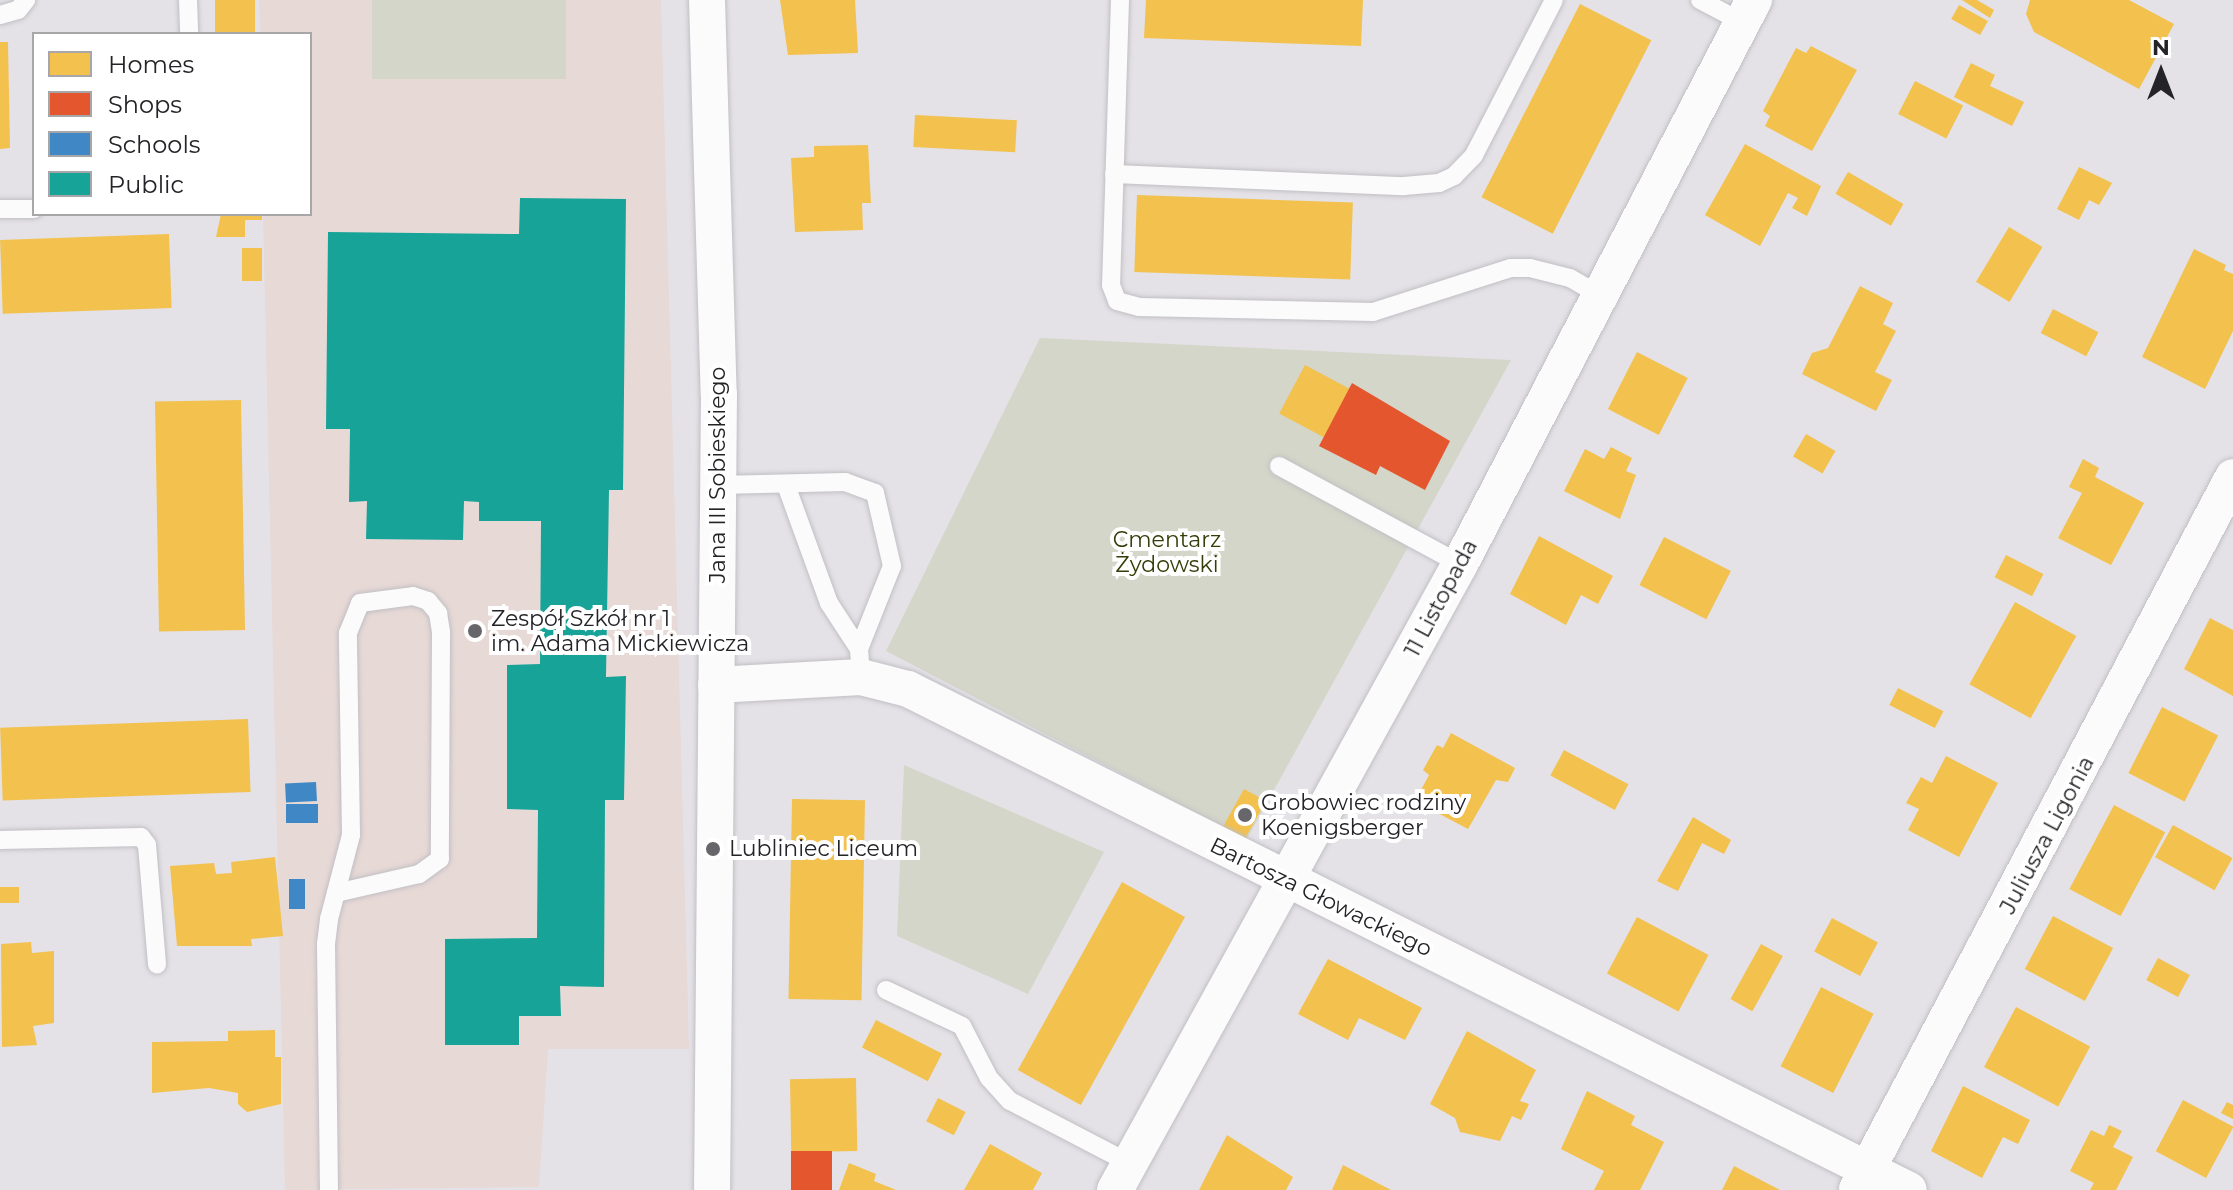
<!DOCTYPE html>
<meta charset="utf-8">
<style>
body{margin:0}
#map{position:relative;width:2233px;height:1190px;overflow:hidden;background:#e4e2e7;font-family:Montserrat,sans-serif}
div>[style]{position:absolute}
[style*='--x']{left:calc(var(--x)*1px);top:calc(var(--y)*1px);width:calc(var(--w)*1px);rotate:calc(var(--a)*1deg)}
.education>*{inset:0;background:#e7d9d6}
.green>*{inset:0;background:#d4d6c9;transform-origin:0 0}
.homes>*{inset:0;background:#f2c14e;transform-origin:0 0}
.shops>*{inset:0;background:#e4572e;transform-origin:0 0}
.schools>*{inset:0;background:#3f88c5;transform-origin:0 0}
.public>*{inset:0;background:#17a398}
.roads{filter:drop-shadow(0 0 2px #c1bfc4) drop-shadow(0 0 2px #c1bfc4)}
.lane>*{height:18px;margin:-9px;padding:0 9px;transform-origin:9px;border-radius:9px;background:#fbfbfb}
.street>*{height:36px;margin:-18px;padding:0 18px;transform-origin:18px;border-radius:18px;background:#fbfbfb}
.dots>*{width:22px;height:22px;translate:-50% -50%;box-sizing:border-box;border:4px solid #fff;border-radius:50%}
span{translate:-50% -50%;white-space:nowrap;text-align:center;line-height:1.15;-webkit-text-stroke:8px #fff;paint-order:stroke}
.street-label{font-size:22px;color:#242327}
.park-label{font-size:22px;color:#353d08}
.poi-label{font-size:22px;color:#242327}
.left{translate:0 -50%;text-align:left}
.legend{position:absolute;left:32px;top:32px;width:280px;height:184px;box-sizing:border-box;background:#fff;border:2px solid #a7a7a9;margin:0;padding:10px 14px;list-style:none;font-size:24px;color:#242327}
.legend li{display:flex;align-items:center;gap:16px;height:40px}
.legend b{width:40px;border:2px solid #a7a7a9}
.north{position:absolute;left:2121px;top:32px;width:80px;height:80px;-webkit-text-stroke:6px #fff;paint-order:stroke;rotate:0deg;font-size:22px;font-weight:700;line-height:32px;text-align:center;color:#242327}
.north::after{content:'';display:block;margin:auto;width:28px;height:36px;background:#242327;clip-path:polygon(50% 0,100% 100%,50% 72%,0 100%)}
</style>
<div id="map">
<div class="education">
<i style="clip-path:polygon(259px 0,661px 0,689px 1049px,548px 1049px,539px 1187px,285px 1190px,263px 214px,310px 214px,310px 34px,260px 34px)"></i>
</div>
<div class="green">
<i style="left:372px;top:0;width:194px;height:79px"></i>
<i style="clip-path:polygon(1040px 338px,1511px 360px,1247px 839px,886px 651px)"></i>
<i style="clip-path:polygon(904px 765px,1104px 852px,1028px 994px,897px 936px)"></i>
</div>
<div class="homes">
<i style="left:215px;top:0;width:40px;height:34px"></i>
<i style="clip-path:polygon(780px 0,855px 0,858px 53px,788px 55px)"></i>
<i style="clip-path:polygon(1146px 0,1363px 0,1361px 46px,1144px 38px)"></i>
<i style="clip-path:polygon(1962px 0,1977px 0,1994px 10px,1990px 18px)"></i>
<i style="clip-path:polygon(2030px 0,2129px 0,2174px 24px,2139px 89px,2034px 32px,2026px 14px)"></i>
<i style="left:1580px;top:4px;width:80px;height:217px;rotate:27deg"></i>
<i style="left:1959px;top:5px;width:33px;height:16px;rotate:29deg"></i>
<i style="clip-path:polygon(0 42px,8px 42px,10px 148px,0 149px)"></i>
<i style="clip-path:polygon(1811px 46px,1857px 70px,1812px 151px,1765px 126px,1770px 116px,1763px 111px,1796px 48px,1806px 53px)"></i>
<i style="clip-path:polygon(1971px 63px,1995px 75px,1990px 86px,2024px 102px,2012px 126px,1954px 97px)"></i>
<i style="left:1915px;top:81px;width:54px;height:37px;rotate:27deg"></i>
<i style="left:915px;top:115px;width:102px;height:32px;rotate:3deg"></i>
<i style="clip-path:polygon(1745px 144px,1821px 186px,1807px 216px,1792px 208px,1798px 198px,1788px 193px,1760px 246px,1705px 215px)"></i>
<i style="clip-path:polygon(868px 145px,871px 203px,862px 203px,863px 230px,795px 232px,791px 158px,814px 157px,814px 146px)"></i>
<i style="clip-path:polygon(2079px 167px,2112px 183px,2099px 205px,2089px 200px,2079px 220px,2057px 209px)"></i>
<i style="left:1848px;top:172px;width:64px;height:25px;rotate:30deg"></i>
<i style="left:1137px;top:195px;width:216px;height:77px;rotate:2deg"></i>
<i style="clip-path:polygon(221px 214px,262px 214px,262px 220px,245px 220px,245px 237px,216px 237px)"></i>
<i style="left:2009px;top:227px;width:39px;height:64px;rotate:31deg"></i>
<i style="left:169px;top:234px;width:74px;height:169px;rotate:88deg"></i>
<i style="left:262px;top:248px;width:33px;height:20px;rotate:90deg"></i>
<i style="clip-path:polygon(2194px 249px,2226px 265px,2224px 270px,2233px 274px,2233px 331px,2205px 389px,2142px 357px)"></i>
<i style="clip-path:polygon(1860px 286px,1893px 303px,1883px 324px,1896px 331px,1875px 372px,1892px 380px,1876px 411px,1802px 374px,1812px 353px,1828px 348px)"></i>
<i style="left:2053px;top:309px;width:51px;height:27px;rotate:27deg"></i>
<i style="left:1637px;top:352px;width:57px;height:64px;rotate:27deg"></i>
<i style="left:1305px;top:365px;width:51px;height:55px;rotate:28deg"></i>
<i style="left:241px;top:400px;width:230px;height:86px;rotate:89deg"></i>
<i style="left:1806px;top:434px;width:34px;height:26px;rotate:30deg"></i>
<i style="clip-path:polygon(1611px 447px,1632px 458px,1626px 471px,1636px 475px,1620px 519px,1564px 491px,1585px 449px,1604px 459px)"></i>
<i style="clip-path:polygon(2083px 459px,2099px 468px,2095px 477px,2144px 503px,2111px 565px,2058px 538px,2082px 493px,2069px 487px)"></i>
<i style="clip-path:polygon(1539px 536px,1613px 576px,1598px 604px,1581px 595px,1566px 625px,1510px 594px)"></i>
<i style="left:1664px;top:537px;width:75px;height:54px;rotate:27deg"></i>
<i style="left:2006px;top:555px;width:42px;height:25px;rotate:27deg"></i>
<i style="left:2015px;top:602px;width:70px;height:94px;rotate:29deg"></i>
<i style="clip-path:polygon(2210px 618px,2233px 630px,2233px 696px,2184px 669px)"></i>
<i style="left:1898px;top:688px;width:51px;height:19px;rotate:27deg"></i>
<i style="left:2162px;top:707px;width:63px;height:74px;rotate:27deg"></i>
<i style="left:248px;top:719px;width:73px;height:248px;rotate:88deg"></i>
<i style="clip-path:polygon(1451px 733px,1515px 768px,1508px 782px,1496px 780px,1468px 829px,1415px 801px,1429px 775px,1423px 770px,1437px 745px,1443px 748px)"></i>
<i style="left:1564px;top:750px;width:73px;height:29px;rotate:28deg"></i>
<i style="clip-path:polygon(1946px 756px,1998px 783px,1959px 857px,1908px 830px,1919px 809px,1906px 803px,1921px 777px,1932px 783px)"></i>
<i style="left:1244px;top:789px;width:25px;height:43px;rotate:29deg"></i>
<i style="left:792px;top:799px;width:73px;height:200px;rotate:1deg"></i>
<i style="left:2114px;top:805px;width:58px;height:95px;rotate:28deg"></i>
<i style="clip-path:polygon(1693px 817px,1731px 840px,1724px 854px,1702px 843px,1678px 891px,1657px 881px)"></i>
<i style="left:2173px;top:825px;width:68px;height:37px;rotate:29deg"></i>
<i style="clip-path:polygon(275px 857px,283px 936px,251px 939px,252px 946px,177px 946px,170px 866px,214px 863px,216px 874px,232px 873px,231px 862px)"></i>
<i style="left:1122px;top:882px;width:72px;height:215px;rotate:29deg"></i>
<i style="left:0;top:887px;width:19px;height:16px"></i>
<i style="left:2053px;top:916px;width:68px;height:60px;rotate:28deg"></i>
<i style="left:1637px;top:917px;width:81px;height:64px;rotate:28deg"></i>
<i style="left:1832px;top:918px;width:52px;height:38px;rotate:28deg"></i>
<i style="clip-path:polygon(31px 942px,32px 953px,54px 951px,54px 1023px,33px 1026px,37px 1045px,2px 1047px,1px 944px)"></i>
<i style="left:1761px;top:944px;width:25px;height:63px;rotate:29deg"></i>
<i style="left:2158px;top:958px;width:36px;height:25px;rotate:28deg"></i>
<i style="clip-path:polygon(1328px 959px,1422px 1008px,1405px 1040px,1359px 1018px,1348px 1040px,1298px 1014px)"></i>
<i style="left:1821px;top:987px;width:59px;height:89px;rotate:27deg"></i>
<i style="left:2016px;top:1007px;width:84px;height:68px;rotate:28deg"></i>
<i style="left:876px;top:1020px;width:74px;height:31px;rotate:27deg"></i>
<i style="clip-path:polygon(275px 1030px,275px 1057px,281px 1057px,281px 1104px,247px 1112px,238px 1104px,238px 1093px,209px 1088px,152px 1093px,152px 1042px,228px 1041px,228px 1031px)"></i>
<i style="clip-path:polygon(1467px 1031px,1536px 1070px,1520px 1101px,1529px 1104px,1521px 1120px,1512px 1116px,1500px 1141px,1460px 1132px,1455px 1118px,1430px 1104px)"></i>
<i style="left:856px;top:1078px;width:73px;height:66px;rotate:89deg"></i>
<i style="clip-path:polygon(1963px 1086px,2030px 1120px,2018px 1144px,2003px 1137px,1982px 1178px,1931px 1151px)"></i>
<i style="clip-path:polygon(1587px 1091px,1635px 1116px,1631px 1125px,1664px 1142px,1640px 1190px,1594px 1190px,1604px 1171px,1561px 1149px)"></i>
<i style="left:938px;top:1098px;width:31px;height:26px;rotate:27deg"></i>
<i style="left:2183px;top:1100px;width:57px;height:58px;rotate:28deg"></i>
<i style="clip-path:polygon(2227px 1102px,2233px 1105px,2233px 1119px,2221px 1113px)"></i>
<i style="clip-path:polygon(2109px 1125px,2122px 1131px,2113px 1147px,2133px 1157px,2116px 1190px,2090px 1190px,2094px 1183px,2070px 1171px,2091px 1130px,2104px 1136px)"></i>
<i style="clip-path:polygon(1227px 1135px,1293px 1177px,1286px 1190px,1199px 1190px)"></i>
<i style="clip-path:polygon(990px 1144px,1042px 1173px,1033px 1190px,964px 1190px)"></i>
<i style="clip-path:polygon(849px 1163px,876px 1174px,874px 1181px,896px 1190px,839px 1190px)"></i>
<i style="clip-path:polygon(1343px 1165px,1391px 1190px,1332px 1190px)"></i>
<i style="clip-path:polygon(1734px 1166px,1780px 1190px,1722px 1190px)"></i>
</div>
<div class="shops">
<i style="clip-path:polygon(1352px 383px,1450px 441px,1425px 490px,1380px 466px,1376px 475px,1319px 446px)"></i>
<i style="left:832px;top:1151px;width:39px;height:41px;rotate:90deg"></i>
</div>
<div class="schools">
<i style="left:316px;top:782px;width:19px;height:31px;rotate:87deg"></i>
<i style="left:286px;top:804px;width:32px;height:19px"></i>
<i style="left:289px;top:879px;width:16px;height:30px"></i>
</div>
<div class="public">
<i style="clip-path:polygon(520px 198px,626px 199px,623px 490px,609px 490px,606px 677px,626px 676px,624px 800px,605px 800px,604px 987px,560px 986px,561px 1016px,519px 1016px,519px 1045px,445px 1045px,445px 939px,537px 938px,538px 810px,507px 809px,507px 665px,540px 664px,541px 521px,479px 521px,479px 502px,464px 501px,463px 540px,366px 539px,367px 501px,349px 502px,350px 429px,326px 429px,328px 232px,519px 234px)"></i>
</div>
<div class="roads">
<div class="lane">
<i style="--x:188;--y:0;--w:34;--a:88"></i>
<i style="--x:1120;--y:0;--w:285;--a:91.8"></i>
<i style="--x:1111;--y:285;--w:17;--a:69"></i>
<i style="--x:1117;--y:301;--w:23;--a:15"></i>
<i style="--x:1139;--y:307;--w:234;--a:1.2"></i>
<i style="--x:1373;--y:312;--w:145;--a:-17.7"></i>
<i style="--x:1511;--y:268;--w:19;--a:0"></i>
<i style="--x:1530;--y:268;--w:41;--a:14"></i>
<i style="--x:1570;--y:278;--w:32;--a:30"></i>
<i style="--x:1700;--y:0;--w:47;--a:27.6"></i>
<i style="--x:0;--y:15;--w:19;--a:-16"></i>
<i style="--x:18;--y:10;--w:13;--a:-51"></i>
<i style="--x:1114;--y:174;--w:290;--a:2.4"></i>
<i style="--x:1404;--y:186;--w:35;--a:-5"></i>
<i style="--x:1439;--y:183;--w:17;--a:-25"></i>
<i style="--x:1454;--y:176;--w:29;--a:-46"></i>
<i style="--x:1474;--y:155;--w:174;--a:-62.7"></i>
<i style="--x:0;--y:209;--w:34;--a:0"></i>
<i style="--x:1279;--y:466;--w:206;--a:28.4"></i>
<i style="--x:719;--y:485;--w:126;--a:-1.4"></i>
<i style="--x:845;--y:482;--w:32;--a:20"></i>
<i style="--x:875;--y:493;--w:75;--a:76.9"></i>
<i style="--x:892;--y:566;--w:89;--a:111.7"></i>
<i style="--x:859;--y:649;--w:28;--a:86"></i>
<i style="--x:786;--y:485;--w:126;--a:70"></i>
<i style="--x:829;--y:603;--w:55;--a:56.9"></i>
<i style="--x:0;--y:840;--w:141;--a:-1.2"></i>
<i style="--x:141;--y:837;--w:10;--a:53"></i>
<i style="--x:147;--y:845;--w:120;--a:85.2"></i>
<i style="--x:886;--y:990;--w:84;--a:25.3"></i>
<i style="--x:962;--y:1026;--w:59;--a:62.6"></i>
<i style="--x:989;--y:1078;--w:31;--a:48"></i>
<i style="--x:1010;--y:1101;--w:134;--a:27.5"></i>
<i style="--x:329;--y:1190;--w:246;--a:-90.7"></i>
<i style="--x:326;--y:944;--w:25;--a:-83"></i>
<i style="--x:329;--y:919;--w:87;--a:-75.3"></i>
<i style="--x:351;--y:835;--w:202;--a:-90.9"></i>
<i style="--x:348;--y:633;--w:32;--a:-68"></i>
<i style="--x:360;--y:603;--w:53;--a:-7.5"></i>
<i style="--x:413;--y:596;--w:16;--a:18"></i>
<i style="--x:428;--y:601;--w:16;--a:50"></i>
<i style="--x:438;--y:613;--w:19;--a:81"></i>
<i style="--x:441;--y:632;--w:227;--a:90.3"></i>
<i style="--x:440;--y:859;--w:26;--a:144"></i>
<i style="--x:419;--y:874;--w:85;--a:167.1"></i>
</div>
<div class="street">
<i style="--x:707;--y:0;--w:394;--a:88.3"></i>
<i style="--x:719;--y:394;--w:796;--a:90.5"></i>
<i style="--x:716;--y:685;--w:145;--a:-3.2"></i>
<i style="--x:861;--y:677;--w:49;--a:14.3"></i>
<i style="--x:908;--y:689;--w:1119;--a:26.59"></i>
<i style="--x:1857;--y:1189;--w:805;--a:-62.16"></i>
<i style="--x:1115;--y:1190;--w:715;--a:-61.14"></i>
<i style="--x:1460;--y:564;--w:636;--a:-62.47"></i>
</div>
</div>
<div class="dots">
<i style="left:475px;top:631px;background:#67666a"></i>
<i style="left:1245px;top:815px;background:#67666a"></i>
<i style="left:713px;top:849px;background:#67666a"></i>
</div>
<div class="street-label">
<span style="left:718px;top:475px;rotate:-90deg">Jana III Sobieskiego</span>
<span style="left:1441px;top:598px;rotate:-62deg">11 Listopada</span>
<span style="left:2047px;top:835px;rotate:-62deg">Juliusza Ligonia</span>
<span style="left:1321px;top:897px;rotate:26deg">Bartosza Głowackiego</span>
</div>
<div class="park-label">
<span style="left:1167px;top:552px">Cmentarz<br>Żydowski</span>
</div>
<div class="poi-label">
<span class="left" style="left:491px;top:631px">Zespół Szkół nr 1<br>im. Adama Mickiewicza</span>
<span class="left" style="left:1261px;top:815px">Grobowiec rodziny<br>Koenigsberger</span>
<span class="left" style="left:729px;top:849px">Lubliniec Liceum</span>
</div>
<ul class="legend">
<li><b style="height:22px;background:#f2c14e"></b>Homes</li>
<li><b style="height:22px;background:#e4572e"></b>Shops</li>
<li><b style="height:22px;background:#3f88c5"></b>Schools</li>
<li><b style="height:22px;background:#17a398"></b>Public</li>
</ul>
<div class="north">N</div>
</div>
